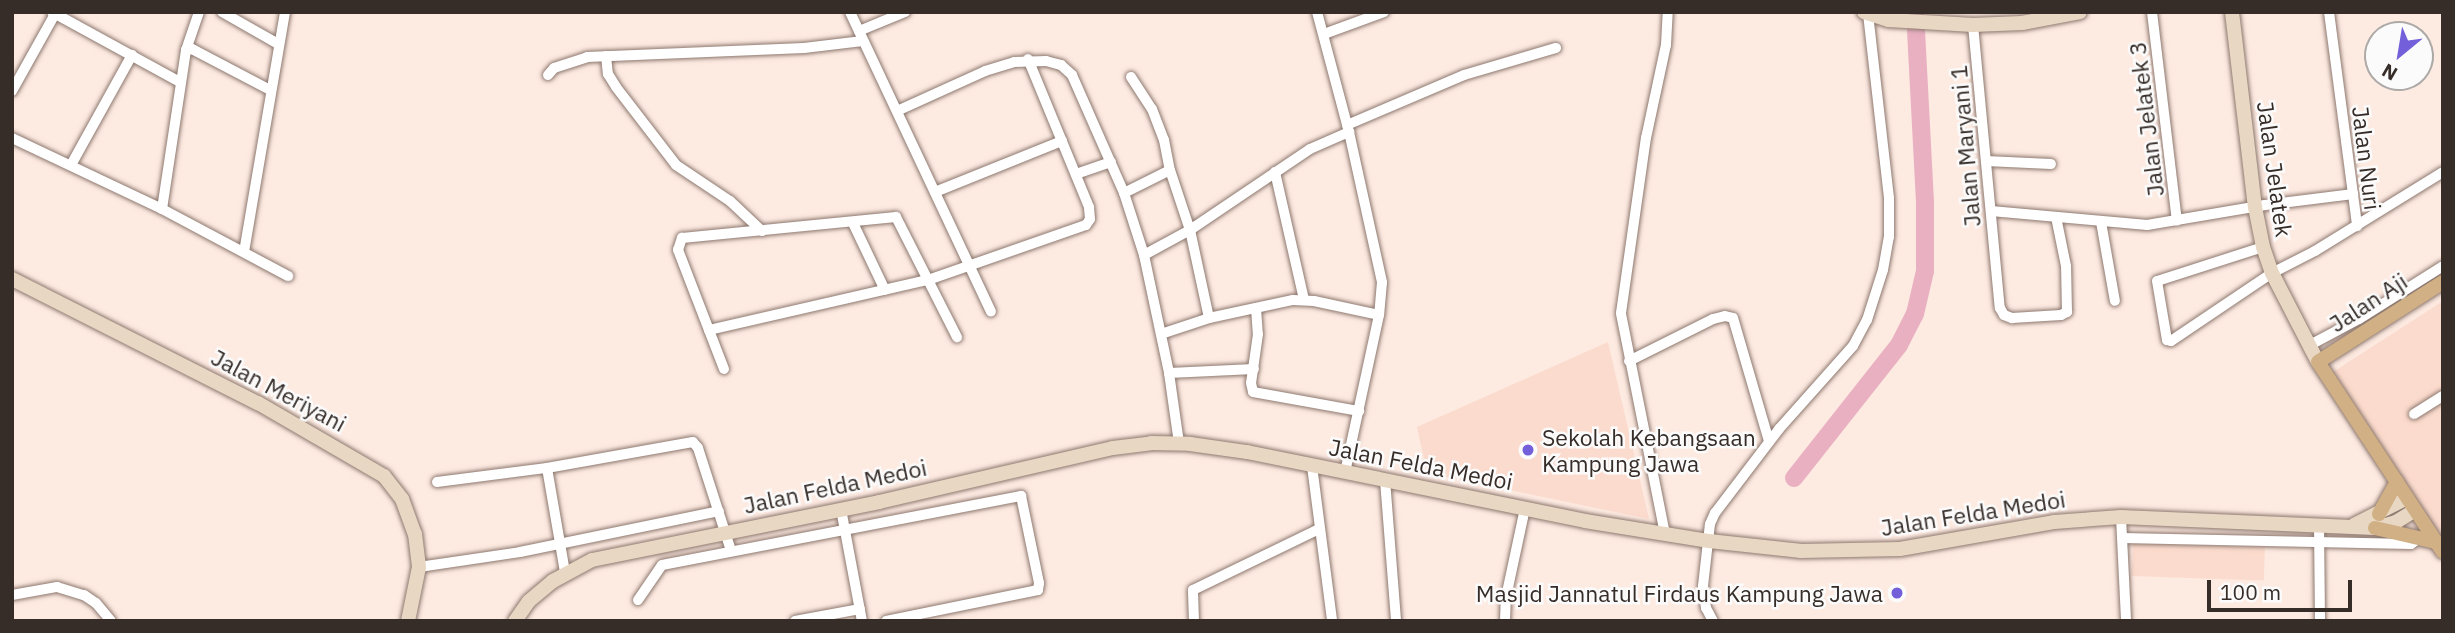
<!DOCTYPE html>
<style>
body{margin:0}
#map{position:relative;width:2455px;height:633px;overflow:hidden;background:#fdeae1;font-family:"IBM Plex Sans",sans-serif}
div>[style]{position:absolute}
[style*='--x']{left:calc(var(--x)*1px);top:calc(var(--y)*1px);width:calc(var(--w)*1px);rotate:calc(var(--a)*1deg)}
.built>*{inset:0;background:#fbdbcd;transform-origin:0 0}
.river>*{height:18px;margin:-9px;padding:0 9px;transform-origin:9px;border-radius:9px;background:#e9b0c2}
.roads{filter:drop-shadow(0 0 2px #8d786f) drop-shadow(0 0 2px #8d786f)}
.street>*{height:10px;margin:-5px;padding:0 5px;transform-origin:5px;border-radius:5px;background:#fff}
.secondary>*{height:14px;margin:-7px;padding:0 7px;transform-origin:7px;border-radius:7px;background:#e8d7c2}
.primary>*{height:14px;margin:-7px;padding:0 7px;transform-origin:7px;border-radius:7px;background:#d1b085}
.dots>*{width:19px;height:19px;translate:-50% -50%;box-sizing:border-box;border:4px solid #fbfbfb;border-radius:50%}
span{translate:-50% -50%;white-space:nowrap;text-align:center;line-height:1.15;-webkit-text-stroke:5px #fbfbfb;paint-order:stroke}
.street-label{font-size:23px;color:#362d29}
.poi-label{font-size:23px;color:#362d29}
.left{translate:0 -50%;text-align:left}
.right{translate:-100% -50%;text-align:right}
.frame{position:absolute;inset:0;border:14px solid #362d29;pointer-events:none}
.north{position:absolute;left:2364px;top:21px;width:70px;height:70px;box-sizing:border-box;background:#fbfbfb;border:2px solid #aca9a7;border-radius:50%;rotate:210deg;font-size:19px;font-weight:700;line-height:28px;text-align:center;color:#362d29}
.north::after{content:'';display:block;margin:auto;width:24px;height:32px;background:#735fd9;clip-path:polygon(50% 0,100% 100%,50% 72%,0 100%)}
.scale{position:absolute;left:2207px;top:580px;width:145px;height:32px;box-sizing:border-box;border:4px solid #362d29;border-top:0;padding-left:9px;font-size:21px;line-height:24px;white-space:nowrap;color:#362d29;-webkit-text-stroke:5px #fbfbfb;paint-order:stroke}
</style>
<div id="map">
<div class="built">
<i style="clip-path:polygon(2443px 301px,2443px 540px,2333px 372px)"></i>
<i style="clip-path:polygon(1608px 342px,1649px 519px,1427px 473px,1417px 427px)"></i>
<i style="left:2133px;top:543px;width:132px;height:33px;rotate:2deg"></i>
</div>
<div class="river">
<i style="--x:1794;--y:478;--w:169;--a:-51.7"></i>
<i style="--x:1899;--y:345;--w:35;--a:-63"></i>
<i style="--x:1915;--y:314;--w:44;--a:-76.9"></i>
<i style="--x:1925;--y:271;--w:69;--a:-90"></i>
<i style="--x:1925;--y:202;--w:190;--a:-93"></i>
</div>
<div class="roads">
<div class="street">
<i style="--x:52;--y:12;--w:146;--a:28.7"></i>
<i style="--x:222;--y:12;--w:64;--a:29.7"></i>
<i style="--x:850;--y:12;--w:331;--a:64.8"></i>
<i style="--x:1317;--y:12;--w:124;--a:75.1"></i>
<i style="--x:1349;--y:132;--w:154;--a:77.6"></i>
<i style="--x:1382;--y:282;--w:33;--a:95"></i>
<i style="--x:1379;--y:315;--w:161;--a:102.2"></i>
<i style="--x:2152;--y:12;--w:210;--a:83.2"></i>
<i style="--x:2329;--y:12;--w:216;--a:82.5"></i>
<i style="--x:1973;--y:25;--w:284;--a:84.6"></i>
<i style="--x:2000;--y:308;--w:8;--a:60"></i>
<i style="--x:2004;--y:315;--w:9;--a:21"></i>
<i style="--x:2012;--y:318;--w:49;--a:-3.5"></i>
<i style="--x:2061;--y:315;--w:7;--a:-27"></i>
<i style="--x:2067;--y:312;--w:46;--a:-91.2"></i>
<i style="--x:2066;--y:266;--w:50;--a:-101.5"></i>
<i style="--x:859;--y:31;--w:50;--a:-22.4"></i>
<i style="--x:1324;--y:34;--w:64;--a:-20.1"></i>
<i style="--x:186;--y:50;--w:40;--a:-71.1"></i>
<i style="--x:606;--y:56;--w:18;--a:84"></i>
<i style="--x:608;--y:74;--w:15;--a:58"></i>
<i style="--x:616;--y:87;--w:98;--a:52.4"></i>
<i style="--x:676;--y:165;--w:65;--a:33.7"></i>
<i style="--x:730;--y:201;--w:44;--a:43.2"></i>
<i style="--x:548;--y:75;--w:9;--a:-49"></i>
<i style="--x:554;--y:68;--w:35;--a:-18"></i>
<i style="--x:587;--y:57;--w:217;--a:-2.4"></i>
<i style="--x:804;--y:48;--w:59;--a:-6.8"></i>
<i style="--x:1131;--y:77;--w:38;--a:57"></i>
<i style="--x:1152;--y:109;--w:33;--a:69"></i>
<i style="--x:1164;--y:140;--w:31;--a:79"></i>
<i style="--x:1170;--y:170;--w:63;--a:71.6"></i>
<i style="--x:1190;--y:230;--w:90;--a:77.8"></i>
<i style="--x:12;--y:91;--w:88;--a:-60.8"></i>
<i style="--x:897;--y:111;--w:97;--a:-24.4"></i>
<i style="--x:985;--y:71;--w:30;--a:-17"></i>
<i style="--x:1014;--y:62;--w:32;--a:-2"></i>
<i style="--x:1046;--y:61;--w:16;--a:15"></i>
<i style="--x:1061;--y:65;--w:15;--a:42"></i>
<i style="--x:1072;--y:75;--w:129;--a:66.2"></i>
<i style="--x:1124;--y:193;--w:65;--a:72.1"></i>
<i style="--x:1144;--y:255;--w:121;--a:78"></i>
<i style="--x:1169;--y:373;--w:71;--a:81.9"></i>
<i style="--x:1347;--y:125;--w:127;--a:-23.1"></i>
<i style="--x:1464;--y:75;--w:96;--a:-16.4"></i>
<i style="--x:12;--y:138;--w:166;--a:25.3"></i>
<i style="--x:162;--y:209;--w:143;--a:28"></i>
<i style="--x:1986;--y:161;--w:65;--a:2.6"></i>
<i style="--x:71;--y:165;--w:126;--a:-61"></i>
<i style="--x:1275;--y:172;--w:131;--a:77.2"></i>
<i style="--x:1076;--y:174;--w:37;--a:-19"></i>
<i style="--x:935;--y:192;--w:137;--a:-21.9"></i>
<i style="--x:1124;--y:193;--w:51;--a:-26.6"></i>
<i style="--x:162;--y:209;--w:161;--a:-81.4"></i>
<i style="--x:186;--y:50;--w:6;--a:-9"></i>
<i style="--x:192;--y:49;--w:88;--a:27.7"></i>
<i style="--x:1991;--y:211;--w:157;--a:5.1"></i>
<i style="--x:2147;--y:225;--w:120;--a:-9.6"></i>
<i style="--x:2265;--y:205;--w:89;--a:-7.1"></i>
<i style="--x:2101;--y:222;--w:80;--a:80"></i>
<i style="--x:853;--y:223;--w:74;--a:64.5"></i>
<i style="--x:2263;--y:247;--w:111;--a:162.2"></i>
<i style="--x:2157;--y:281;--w:60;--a:80.4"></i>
<i style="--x:2167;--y:340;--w:4;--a:14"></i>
<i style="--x:2171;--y:341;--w:122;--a:-34"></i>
<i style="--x:2272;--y:273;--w:48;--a:-27.1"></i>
<i style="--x:2315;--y:251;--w:150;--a:-31.7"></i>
<i style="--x:244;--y:252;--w:243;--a:-80.3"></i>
<i style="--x:1144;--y:255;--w:52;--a:-28.5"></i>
<i style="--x:1190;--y:230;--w:145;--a:-34"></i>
<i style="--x:1310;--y:149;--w:43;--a:-23.6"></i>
<i style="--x:1256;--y:308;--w:26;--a:86"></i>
<i style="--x:1258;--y:334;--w:49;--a:98.1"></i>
<i style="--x:1251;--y:383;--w:9;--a:77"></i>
<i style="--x:1253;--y:392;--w:108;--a:10.2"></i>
<i style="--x:709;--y:330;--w:225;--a:-12.9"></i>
<i style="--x:928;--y:280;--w:167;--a:-19.2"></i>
<i style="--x:1086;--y:225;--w:7;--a:-56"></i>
<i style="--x:1090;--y:219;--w:12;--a:-95"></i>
<i style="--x:1089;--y:207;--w:160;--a:-112.4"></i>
<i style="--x:1161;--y:334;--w:51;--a:-18.4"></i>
<i style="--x:1209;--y:318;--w:86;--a:-12.1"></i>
<i style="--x:1293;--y:300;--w:21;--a:3"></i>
<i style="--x:1314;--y:301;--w:66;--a:12.2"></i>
<i style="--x:2310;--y:345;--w:55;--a:-28"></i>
<i style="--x:2359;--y:319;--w:99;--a:-32.2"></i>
<i style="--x:1629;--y:361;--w:94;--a:-26.6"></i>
<i style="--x:1713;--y:319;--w:12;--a:-14"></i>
<i style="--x:1725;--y:316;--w:8;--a:14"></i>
<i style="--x:1733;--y:318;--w:128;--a:73.7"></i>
<i style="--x:724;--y:369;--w:128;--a:-111.1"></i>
<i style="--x:678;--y:250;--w:13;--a:-72"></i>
<i style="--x:682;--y:238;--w:215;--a:-5.6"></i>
<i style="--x:896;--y:217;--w:135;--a:63.1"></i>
<i style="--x:1169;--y:373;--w:85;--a:-2.7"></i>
<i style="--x:2414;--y:414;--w:34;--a:-32"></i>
<i style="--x:1312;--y:466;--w:156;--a:82.6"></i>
<i style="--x:547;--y:468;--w:106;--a:80.2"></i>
<i style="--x:1385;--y:480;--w:141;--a:85.5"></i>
<i style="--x:437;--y:482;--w:111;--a:-7.3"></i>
<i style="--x:547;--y:468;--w:148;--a:-10.1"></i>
<i style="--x:693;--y:442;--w:8;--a:50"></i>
<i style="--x:698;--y:448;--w:108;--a:72.2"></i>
<i style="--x:841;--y:509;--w:114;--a:79.4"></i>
<i style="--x:2121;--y:517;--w:104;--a:87.2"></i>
<i style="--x:2319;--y:525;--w:96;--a:89.4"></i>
<i style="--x:1665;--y:534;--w:225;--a:-101.3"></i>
<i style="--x:1621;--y:313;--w:177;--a:-81.9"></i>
<i style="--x:1646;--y:138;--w:95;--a:-77.9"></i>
<i style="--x:1666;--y:45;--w:33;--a:-87"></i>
<i style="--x:2122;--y:538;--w:289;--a:1.2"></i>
<i style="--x:2411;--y:544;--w:12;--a:-35"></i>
<i style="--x:419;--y:567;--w:102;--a:-8.4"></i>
<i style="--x:520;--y:552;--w:203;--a:-11.6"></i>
<i style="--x:12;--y:595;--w:46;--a:-10.1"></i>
<i style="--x:57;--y:587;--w:28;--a:17"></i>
<i style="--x:84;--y:595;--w:14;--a:34"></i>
<i style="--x:96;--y:603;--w:23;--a:50"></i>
<i style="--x:638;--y:600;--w:42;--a:-55.6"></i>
<i style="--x:662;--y:565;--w:366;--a:-10.9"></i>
<i style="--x:1021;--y:496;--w:89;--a:78.3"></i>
<i style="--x:1039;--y:583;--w:7;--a:98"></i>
<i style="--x:1038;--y:590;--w:155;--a:168.5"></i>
<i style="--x:795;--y:621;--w:66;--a:-10.5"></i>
<i style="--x:1194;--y:621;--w:31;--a:-92"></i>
<i style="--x:1193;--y:590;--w:140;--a:-25.8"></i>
<i style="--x:1505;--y:621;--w:24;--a:-88"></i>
<i style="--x:1506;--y:597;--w:91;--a:-77.9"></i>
<i style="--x:1713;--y:621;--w:15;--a:-118"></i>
<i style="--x:1706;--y:608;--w:22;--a:-98"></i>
<i style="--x:1703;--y:586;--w:62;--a:-83.6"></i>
<i style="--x:1710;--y:524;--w:12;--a:-66"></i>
<i style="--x:1715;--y:513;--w:106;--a:-52.7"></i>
<i style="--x:1779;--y:429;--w:111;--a:-48.3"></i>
<i style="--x:1853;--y:346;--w:30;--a:-62"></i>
<i style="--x:1867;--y:320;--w:52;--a:-72.3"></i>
<i style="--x:1883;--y:270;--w:34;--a:-80"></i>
<i style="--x:1889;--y:237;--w:39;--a:-90"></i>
<i style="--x:1889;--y:198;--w:185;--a:-96.5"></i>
</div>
<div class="secondary">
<i style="--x:1864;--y:12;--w:26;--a:18"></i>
<i style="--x:1889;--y:20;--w:84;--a:3.4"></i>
<i style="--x:1973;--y:25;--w:49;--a:-2.3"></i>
<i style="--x:2022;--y:23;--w:59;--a:-10.7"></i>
<i style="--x:2232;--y:12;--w:196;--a:83.3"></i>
<i style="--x:2255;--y:207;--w:41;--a:78.7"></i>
<i style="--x:2263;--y:247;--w:28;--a:71"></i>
<i style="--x:2272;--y:273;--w:100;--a:62.7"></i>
<i style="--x:12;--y:279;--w:275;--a:26.8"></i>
<i style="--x:258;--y:403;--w:146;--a:30.1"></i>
<i style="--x:384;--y:476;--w:29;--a:52"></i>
<i style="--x:402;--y:499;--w:37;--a:70"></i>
<i style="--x:415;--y:534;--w:33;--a:83"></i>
<i style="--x:419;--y:567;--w:55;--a:101.5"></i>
<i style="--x:2354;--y:525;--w:59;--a:-27"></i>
<i style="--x:515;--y:621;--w:24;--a:-55"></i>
<i style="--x:529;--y:601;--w:31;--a:-40"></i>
<i style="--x:553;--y:581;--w:44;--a:-28.3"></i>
<i style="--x:592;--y:560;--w:293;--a:-11.4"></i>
<i style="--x:879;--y:502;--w:240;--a:-13"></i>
<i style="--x:1113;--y:448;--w:38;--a:-7"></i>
<i style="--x:1151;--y:443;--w:39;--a:1"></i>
<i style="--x:1190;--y:444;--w:58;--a:8"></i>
<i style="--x:1247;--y:452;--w:345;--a:11.5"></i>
<i style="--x:1585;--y:521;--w:126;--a:9.2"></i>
<i style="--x:1709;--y:541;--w:93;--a:6.2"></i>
<i style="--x:1801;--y:551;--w:99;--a:-1.2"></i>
<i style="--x:1900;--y:549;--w:156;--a:-9.9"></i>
<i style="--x:2054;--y:522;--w:67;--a:-4.3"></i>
<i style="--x:2121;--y:517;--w:254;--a:2.5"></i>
<i style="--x:2375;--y:528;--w:22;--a:-16"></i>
<i style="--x:2396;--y:522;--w:22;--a:-32"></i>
</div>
<div class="primary">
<i style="--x:2443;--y:282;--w:148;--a:147.4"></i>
<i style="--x:2318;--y:362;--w:227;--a:56.7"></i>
<i style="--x:2379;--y:514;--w:37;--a:-61"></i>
<i style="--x:2375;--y:528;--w:63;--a:12.9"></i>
</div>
</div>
<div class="dots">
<i style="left:1528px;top:450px;background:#735fd9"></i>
<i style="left:1897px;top:593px;background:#735fd9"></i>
</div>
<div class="street-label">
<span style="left:2146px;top:119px;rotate:-97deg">Jalan Jelatek 3</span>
<span style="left:1965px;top:146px;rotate:-95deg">Jalan Maryani 1</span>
<span style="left:2367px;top:158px;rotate:83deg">Jalan Nuri</span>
<span style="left:2275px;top:169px;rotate:82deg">Jalan Jelatek</span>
<span style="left:2368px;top:302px;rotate:-33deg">Jalan Aji</span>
<span style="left:279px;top:390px;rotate:28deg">Jalan Meriyani</span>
<span style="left:1421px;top:464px;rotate:11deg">Jalan Felda Medoi</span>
<span style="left:835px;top:486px;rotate:-12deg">Jalan Felda Medoi</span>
<span style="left:1973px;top:513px;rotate:-9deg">Jalan Felda Medoi</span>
</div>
<div class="poi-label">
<span class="left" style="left:1542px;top:450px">Sekolah Kebangsaan<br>Kampung Jawa</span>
<span class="right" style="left:1883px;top:593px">Masjid Jannatul Firdaus Kampung Jawa</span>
</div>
<div class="frame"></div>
<div class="north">N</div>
<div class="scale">100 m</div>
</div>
